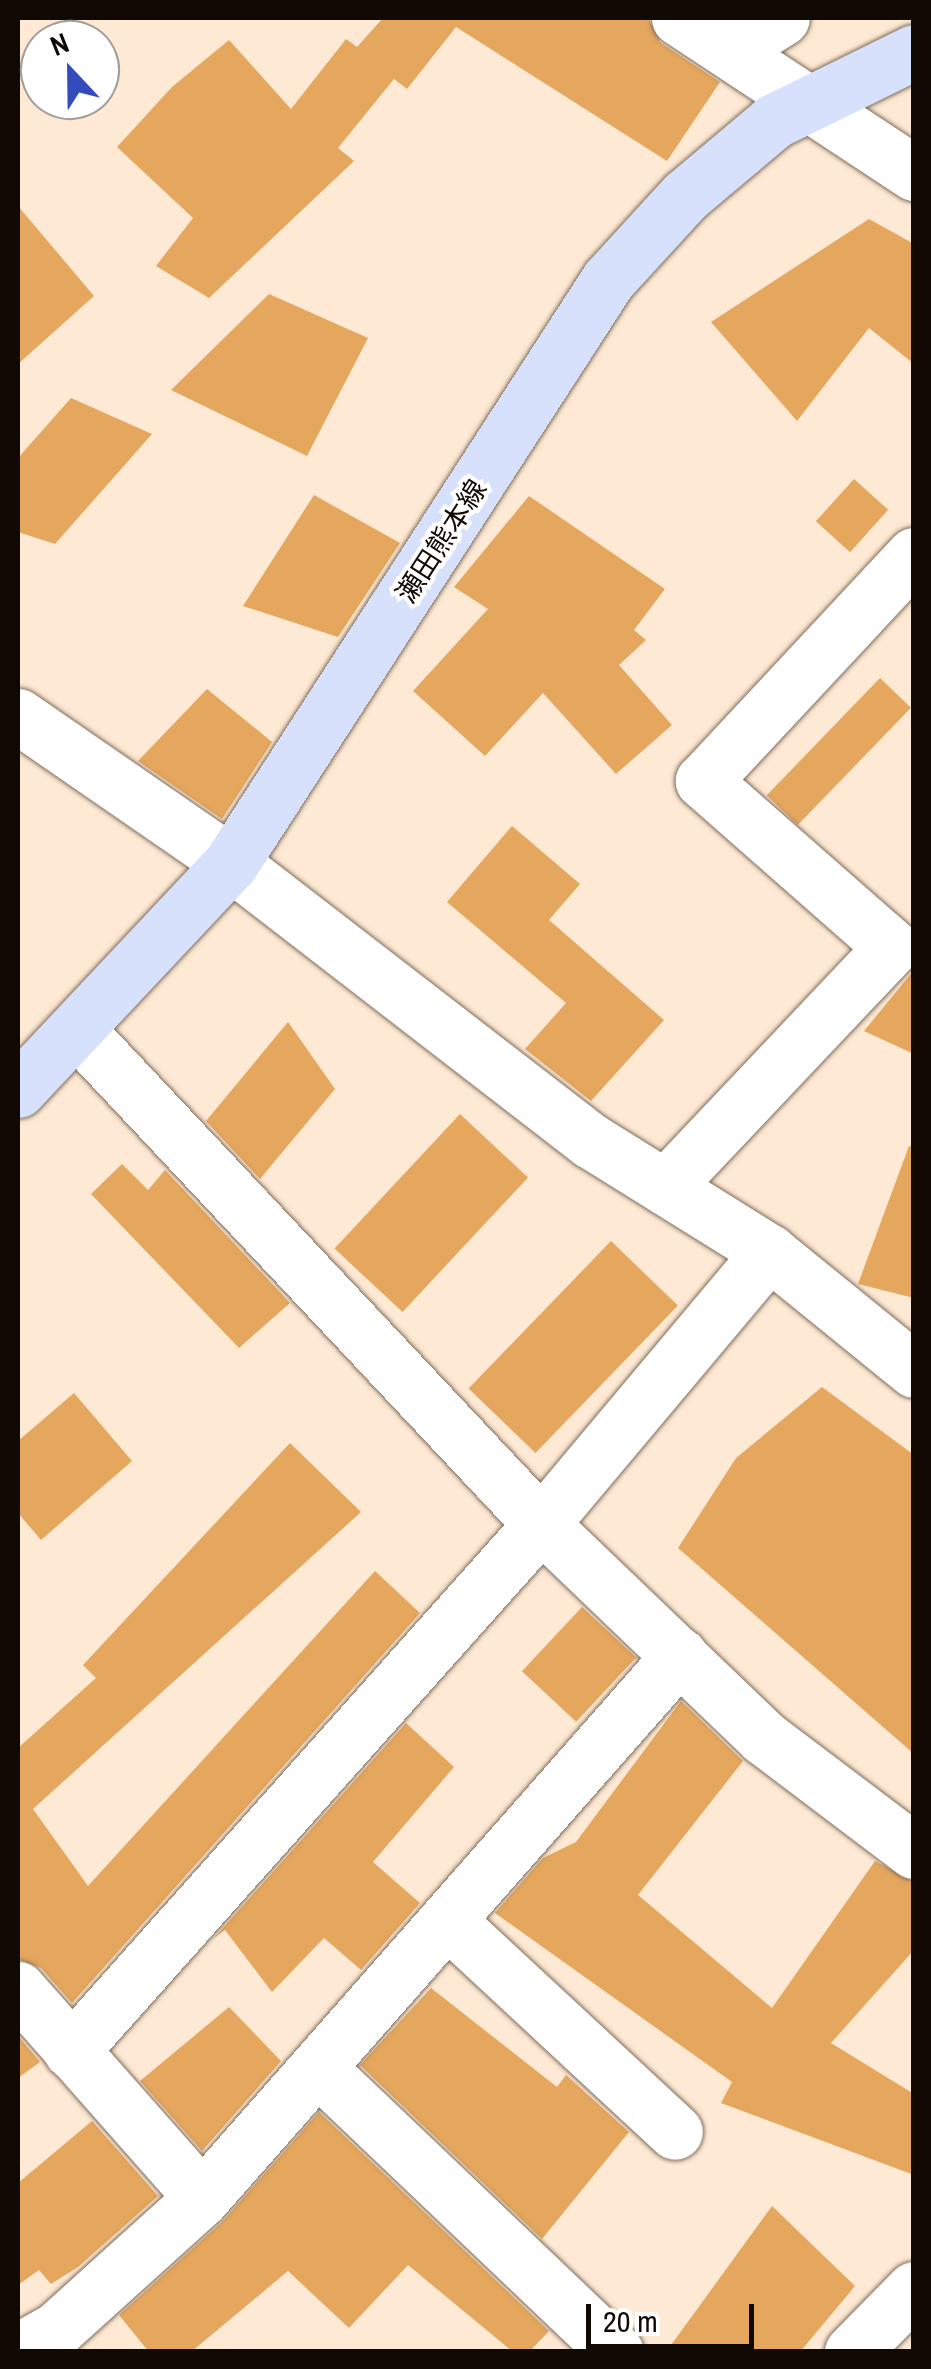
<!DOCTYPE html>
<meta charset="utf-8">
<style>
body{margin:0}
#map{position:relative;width:931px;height:2369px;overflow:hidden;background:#fee9d4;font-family:"Archivo Narrow","Noto Sans JP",sans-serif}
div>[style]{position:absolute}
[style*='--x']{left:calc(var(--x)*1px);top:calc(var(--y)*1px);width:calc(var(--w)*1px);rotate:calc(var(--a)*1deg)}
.building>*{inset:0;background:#e5a65d;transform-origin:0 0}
.roads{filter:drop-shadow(0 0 2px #7f6d5a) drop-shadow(0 0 2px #7f6d5a)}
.minor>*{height:55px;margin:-27.5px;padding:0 27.5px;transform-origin:27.5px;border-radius:27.5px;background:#fff}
.secondary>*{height:55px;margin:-27.5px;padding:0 27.5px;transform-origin:27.5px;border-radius:27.5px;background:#d8e1fb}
span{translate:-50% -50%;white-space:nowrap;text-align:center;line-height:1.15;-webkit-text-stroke:8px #fff;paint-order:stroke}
.street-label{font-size:28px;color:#110a04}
.frame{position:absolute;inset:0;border:20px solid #110a04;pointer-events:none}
.north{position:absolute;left:20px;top:20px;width:100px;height:100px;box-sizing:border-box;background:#fff;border:2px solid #a09d9b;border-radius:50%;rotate:338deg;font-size:28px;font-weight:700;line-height:40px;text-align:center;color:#110a04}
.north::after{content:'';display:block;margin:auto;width:35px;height:45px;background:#334bbc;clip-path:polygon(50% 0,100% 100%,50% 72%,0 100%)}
.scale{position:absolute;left:586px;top:2304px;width:168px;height:45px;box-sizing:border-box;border:5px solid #110a04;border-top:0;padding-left:12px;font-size:30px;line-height:35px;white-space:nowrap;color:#110a04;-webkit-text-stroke:8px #fff;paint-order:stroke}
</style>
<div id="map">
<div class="building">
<i style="clip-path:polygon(383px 18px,648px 18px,661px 43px,720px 82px,667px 161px,456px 27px,407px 89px,394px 79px,338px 148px,354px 161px,209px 298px,156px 266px,193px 218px,117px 147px,172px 87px,229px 40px,291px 109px,346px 39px,357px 47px)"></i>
<i style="clip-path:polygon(18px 206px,94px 296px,18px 364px)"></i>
<i style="clip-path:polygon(869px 219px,914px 244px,914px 364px,869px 328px,797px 421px,711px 322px)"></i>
<i style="clip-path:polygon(269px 294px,368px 338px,307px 456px,171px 390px)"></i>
<i style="clip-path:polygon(71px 398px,152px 434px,55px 544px,18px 532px,18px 458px)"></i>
<i style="left:854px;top:479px;width:46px;height:57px;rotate:42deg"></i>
<i style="clip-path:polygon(314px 495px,400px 543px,338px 637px,243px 606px)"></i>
<i style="clip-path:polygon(529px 496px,665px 589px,634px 630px,646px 640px,619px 665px,672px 725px,616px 774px,543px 693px,485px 756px,413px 691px,488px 609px,454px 587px)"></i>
<i style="left:880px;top:678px;width:43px;height:163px;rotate:44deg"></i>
<i style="clip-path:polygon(207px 689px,272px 742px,222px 819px,138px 761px)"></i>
<i style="clip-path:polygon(512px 826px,580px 884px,549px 920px,664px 1020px,591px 1101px,525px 1049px,566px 1003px,447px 902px)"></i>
<i style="clip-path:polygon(914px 970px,914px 1054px,864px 1031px)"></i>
<i style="clip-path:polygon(288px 1022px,335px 1089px,260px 1179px,206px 1121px)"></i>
<i style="left:460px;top:1114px;width:93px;height:184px;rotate:43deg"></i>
<i style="clip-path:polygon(909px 1146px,914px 1147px,914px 1298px,858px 1284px)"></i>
<i style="clip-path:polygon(122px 1164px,148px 1190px,165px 1170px,290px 1303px,239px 1348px,91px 1194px)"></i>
<i style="left:611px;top:1241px;width:93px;height:205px;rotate:44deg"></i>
<i style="clip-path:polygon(822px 1387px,914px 1455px,914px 1754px,678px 1548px,736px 1458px)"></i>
<i style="clip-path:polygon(74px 1393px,132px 1461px,41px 1540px,18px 1513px,18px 1441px)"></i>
<i style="clip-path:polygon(290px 1443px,361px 1512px,33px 1809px,88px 1886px,375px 1571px,420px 1613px,72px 2003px,41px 1968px,18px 1959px,18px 1748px,96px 1678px,83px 1665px)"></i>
<i style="left:582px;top:1607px;width:74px;height:88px;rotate:43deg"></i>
<i style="clip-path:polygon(681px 1701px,743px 1761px,638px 1895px,772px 2008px,875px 1861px,914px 1882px,914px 1950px,831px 2043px,914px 2094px,914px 2175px,721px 2103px,732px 2082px,495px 1913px,543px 1858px,576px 1842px)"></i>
<i style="clip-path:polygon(406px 1723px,454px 1767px,373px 1862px,420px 1903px,361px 1970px,324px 1938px,272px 1992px,225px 1930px,214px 1938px)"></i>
<i style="clip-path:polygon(431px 1988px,557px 2087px,566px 2075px,629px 2132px,542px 2239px,360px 2065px)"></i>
<i style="clip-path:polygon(229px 2007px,281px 2061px,202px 2151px,140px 2081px)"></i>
<i style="clip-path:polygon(18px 2036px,40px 2062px,18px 2078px)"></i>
<i style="clip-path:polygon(319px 2112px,549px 2331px,529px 2352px,513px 2352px,408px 2265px,349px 2328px,288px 2271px,191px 2352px,149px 2352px,119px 2315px,223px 2221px)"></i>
<i style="clip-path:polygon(92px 2121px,158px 2196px,78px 2267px,51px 2284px,39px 2270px,18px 2285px,18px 2183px)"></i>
<i style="clip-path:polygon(772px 2206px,855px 2286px,800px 2352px,666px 2352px)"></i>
</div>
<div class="roads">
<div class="minor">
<i style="--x:679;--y:18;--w:282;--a:33.4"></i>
<i style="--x:731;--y:50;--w:60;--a:-32.1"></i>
<i style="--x:18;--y:716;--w:259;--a:34.6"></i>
<i style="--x:231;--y:863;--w:455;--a:37.7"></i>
<i style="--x:591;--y:1141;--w:210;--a:31.9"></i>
<i style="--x:769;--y:1252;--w:187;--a:39.1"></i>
<i style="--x:79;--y:1032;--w:675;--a:46.8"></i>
<i style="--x:541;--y:1524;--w:308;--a:43.8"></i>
<i style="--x:763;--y:1737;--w:189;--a:37.1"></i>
<i style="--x:665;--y:1187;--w:330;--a:-46.6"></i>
<i style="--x:892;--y:947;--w:252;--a:-138.7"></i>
<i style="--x:703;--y:781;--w:309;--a:-47"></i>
<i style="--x:447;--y:1920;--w:311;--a:42.9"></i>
<i style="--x:18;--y:1989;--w:278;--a:48.6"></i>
<i style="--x:71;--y:2051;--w:706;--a:-48.27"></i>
<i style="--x:541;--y:1524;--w:355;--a:-50"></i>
<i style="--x:321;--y:2071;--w:407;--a:43.6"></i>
<i style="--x:18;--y:2351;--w:45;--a:-29.4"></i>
<i style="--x:57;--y:2329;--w:195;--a:-42.1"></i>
<i style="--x:202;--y:2198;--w:723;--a:-48.64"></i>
<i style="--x:852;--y:2352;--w:88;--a:-45.5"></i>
</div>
<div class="secondary">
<i style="--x:18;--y:1090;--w:311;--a:-46.8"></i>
<i style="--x:231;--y:863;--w:694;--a:-57.11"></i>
<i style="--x:608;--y:280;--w:114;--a:-47.5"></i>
<i style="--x:685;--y:196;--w:116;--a:-40.1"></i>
<i style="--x:774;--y:121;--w:156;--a:-26.2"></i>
</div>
</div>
<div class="street-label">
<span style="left:441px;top:541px;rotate:-57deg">瀬田熊本線</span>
</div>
<div class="frame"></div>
<div class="north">N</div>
<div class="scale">20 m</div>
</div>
